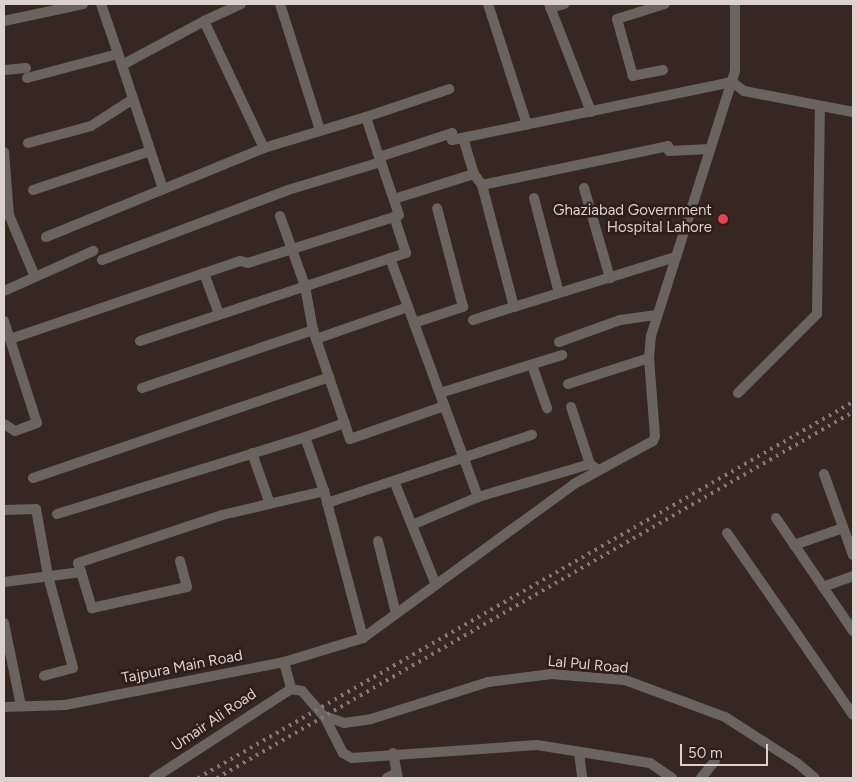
<!DOCTYPE html>
<style>
body{margin:0}
#map{position:relative;width:857px;height:782px;overflow:hidden;background:#372721;font-family:Figtree,sans-serif}
div>[style]{position:absolute}
[style*='--x']{left:calc(var(--x)*1px);top:calc(var(--y)*1px);width:calc(var(--w)*1px);rotate:calc(var(--a)*1deg)}
.minor>*{height:10px;margin:-5px;padding:0 5px;transform-origin:5px;border-radius:5px;background:#69655e}
.tertiary>*{height:10px;margin:-5px;padding:0 5px;transform-origin:5px;border-radius:5px;background:#69655e}
.rail>*{height:4px;margin-top:-2px;transform-origin:0;background:repeating-linear-gradient(90deg,#847771 0 2.5px,transparent 0 7.5px)}
.dots>*{width:14px;height:14px;translate:-50% -50%;box-sizing:border-box;border:2px solid #2d1e17;border-radius:50%}
span{translate:-50% -50%;white-space:nowrap;text-align:center;line-height:1.15;-webkit-text-stroke:5px #2d1e17;paint-order:stroke}
.poi-label{font-size:15px;color:#dcd2cd}
.right{translate:-100% -50%;text-align:right}
.street-label{font-size:15px;color:#dcd2cd}
.frame{position:absolute;inset:0;border:5px solid #dcd2cd;pointer-events:none}
.scale{position:absolute;left:680px;top:744px;width:88px;height:22px;box-sizing:border-box;border:2px solid #dcd2cd;border-top:0;padding-left:6px;font-size:15px;line-height:18px;white-space:nowrap;color:#dcd2cd;-webkit-text-stroke:4px #2d1e17;paint-order:stroke}
</style>
<div id="map">
<div class="minor">
<i style="--x:101;--y:4;--w:65;--a:71"></i>
<i style="--x:122;--y:65;--w:93;--a:-28.2"></i>
<i style="--x:241;--y:4;--w:41;--a:155.3"></i>
<i style="--x:204;--y:21;--w:140;--a:64.7"></i>
<i style="--x:280;--y:4;--w:132;--a:72.4"></i>
<i style="--x:488;--y:4;--w:127;--a:72.1"></i>
<i style="--x:549;--y:4;--w:116;--a:68.7"></i>
<i style="--x:550;--y:8;--w:15;--a:-16"></i>
<i style="--x:4;--y:21;--w:81;--a:-12.1"></i>
<i style="--x:122;--y:65;--w:131;--a:71.7"></i>
<i style="--x:4;--y:70;--w:22;--a:-5"></i>
<i style="--x:663;--y:70;--w:31;--a:169"></i>
<i style="--x:633;--y:76;--w:59;--a:-105.7"></i>
<i style="--x:617;--y:19;--w:50;--a:-17.4"></i>
<i style="--x:27;--y:78;--w:94;--a:-14.8"></i>
<i style="--x:463;--y:138;--w:38;--a:73"></i>
<i style="--x:474;--y:174;--w:14;--a:54"></i>
<i style="--x:482;--y:185;--w:190;--a:-11.8"></i>
<i style="--x:668;--y:146;--w:5;--a:79"></i>
<i style="--x:669;--y:151;--w:41;--a:-2.8"></i>
<i style="--x:28;--y:143;--w:65;--a:-15.1"></i>
<i style="--x:91;--y:126;--w:50;--a:-32.7"></i>
<i style="--x:4;--y:152;--w:63;--a:85.5"></i>
<i style="--x:9;--y:215;--w:67;--a:67.2"></i>
<i style="--x:379;--y:157;--w:42;--a:-108"></i>
<i style="--x:366;--y:117;--w:88;--a:-18.6"></i>
<i style="--x:482;--y:185;--w:126;--a:75.3"></i>
<i style="--x:514;--y:307;--w:170;--a:-17.2"></i>
<i style="--x:584;--y:188;--w:94;--a:73.9"></i>
<i style="--x:33;--y:190;--w:123;--a:-18.4"></i>
<i style="--x:534;--y:198;--w:98;--a:75.3"></i>
<i style="--x:394;--y:199;--w:84;--a:-17.4"></i>
<i style="--x:280;--y:216;--w:74;--a:70.3"></i>
<i style="--x:305;--y:286;--w:45;--a:79.7"></i>
<i style="--x:313;--y:330;--w:115;--a:71.3"></i>
<i style="--x:350;--y:439;--w:100;--a:-19.3"></i>
<i style="--x:46;--y:237;--w:235;--a:-22.2"></i>
<i style="--x:264;--y:148;--w:107;--a:-16.9"></i>
<i style="--x:390;--y:258;--w:255;--a:69.8"></i>
<i style="--x:478;--y:497;--w:117;--a:-16.4"></i>
<i style="--x:590;--y:464;--w:10;--a:37"></i>
<i style="--x:102;--y:260;--w:199;--a:-20.6"></i>
<i style="--x:288;--y:190;--w:97;--a:-16.8"></i>
<i style="--x:381;--y:162;--w:5;--a:-112"></i>
<i style="--x:379;--y:157;--w:77;--a:-18.2"></i>
<i style="--x:452;--y:133;--w:7;--a:90"></i>
<i style="--x:452;--y:140;--w:286;--a:-11.7"></i>
<i style="--x:732;--y:82;--w:15;--a:37"></i>
<i style="--x:744;--y:91;--w:111;--a:10.9"></i>
<i style="--x:204;--y:273;--w:44;--a:69.9"></i>
<i style="--x:4;--y:291;--w:98;--a:-24.2"></i>
<i style="--x:473;--y:320;--w:45;--a:-18"></i>
<i style="--x:4;--y:321;--w:107;--a:72.1"></i>
<i style="--x:37;--y:423;--w:23;--a:160"></i>
<i style="--x:15;--y:431;--w:13;--a:-148"></i>
<i style="--x:414;--y:323;--w:52;--a:-18.1"></i>
<i style="--x:463;--y:307;--w:102;--a:-104.7"></i>
<i style="--x:10;--y:339;--w:243;--a:-18.7"></i>
<i style="--x:240;--y:261;--w:8;--a:14"></i>
<i style="--x:248;--y:263;--w:153;--a:-17.5"></i>
<i style="--x:316;--y:339;--w:97;--a:-19.2"></i>
<i style="--x:140;--y:341;--w:280;--a:-18.3"></i>
<i style="--x:406;--y:253;--w:38;--a:-108"></i>
<i style="--x:394;--y:217;--w:5;--a:-22"></i>
<i style="--x:399;--y:215;--w:56;--a:-108.8"></i>
<i style="--x:559;--y:342;--w:65;--a:-19.8"></i>
<i style="--x:620;--y:320;--w:37;--a:-8"></i>
<i style="--x:532;--y:365;--w:46;--a:70.8"></i>
<i style="--x:568;--y:384;--w:85;--a:-17.8"></i>
<i style="--x:142;--y:388;--w:181;--a:-18.7"></i>
<i style="--x:440;--y:393;--w:128;--a:-17.3"></i>
<i style="--x:738;--y:393;--w:112;--a:-45"></i>
<i style="--x:817;--y:314;--w:208;--a:-89.2"></i>
<i style="--x:571;--y:407;--w:60;--a:71.6"></i>
<i style="--x:345;--y:423;--w:42;--a:160.7"></i>
<i style="--x:305;--y:437;--w:57;--a:70.6"></i>
<i style="--x:324;--y:491;--w:152;--a:75.1"></i>
<i style="--x:252;--y:453;--w:54;--a:70.6"></i>
<i style="--x:824;--y:474;--w:86;--a:70.3"></i>
<i style="--x:33;--y:478;--w:313;--a:-18.8"></i>
<i style="--x:394;--y:481;--w:112;--a:68"></i>
<i style="--x:327;--y:503;--w:216;--a:-18.4"></i>
<i style="--x:4;--y:510;--w:32;--a:-2"></i>
<i style="--x:36;--y:509;--w:68;--a:79.8"></i>
<i style="--x:48;--y:576;--w:95;--a:74.8"></i>
<i style="--x:73;--y:668;--w:30;--a:165"></i>
<i style="--x:57;--y:514;--w:260;--a:-17.2"></i>
<i style="--x:776;--y:518;--w:137;--a:55.7"></i>
<i style="--x:412;--y:525;--w:72;--a:-23"></i>
<i style="--x:727;--y:533;--w:221;--a:55.3"></i>
<i style="--x:378;--y:541;--w:75;--a:76.1"></i>
<i style="--x:794;--y:545;--w:52;--a:-19.1"></i>
<i style="--x:81;--y:572;--w:38;--a:73"></i>
<i style="--x:92;--y:608;--w:97;--a:-12.5"></i>
<i style="--x:187;--y:587;--w:27;--a:-105"></i>
<i style="--x:4;--y:582;--w:78;--a:-7.4"></i>
<i style="--x:81;--y:572;--w:9;--a:-108"></i>
<i style="--x:78;--y:563;--w:152;--a:-18.4"></i>
<i style="--x:222;--y:515;--w:105;--a:-13.2"></i>
<i style="--x:823;--y:587;--w:32;--a:-20"></i>
<i style="--x:4;--y:623;--w:85;--a:78.4"></i>
<i style="--x:324;--y:716;--w:21;--a:19"></i>
<i style="--x:344;--y:723;--w:27;--a:-8"></i>
<i style="--x:371;--y:719;--w:123;--a:-17.5"></i>
<i style="--x:488;--y:682;--w:64;--a:-7.2"></i>
<i style="--x:551;--y:674;--w:74;--a:4.6"></i>
<i style="--x:625;--y:680;--w:107;--a:20.3"></i>
<i style="--x:725;--y:717;--w:85;--a:32.6"></i>
<i style="--x:797;--y:763;--w:23;--a:40"></i>
<i style="--x:579;--y:752;--w:26;--a:83"></i>
<i style="--x:393;--y:753;--w:25;--a:79"></i>
<i style="--x:387;--y:778;--w:11;--a:-27"></i>
<i style="--x:701;--y:778;--w:22;--a:-51"></i>
</div>
<div class="tertiary">
<i style="--x:284;--y:662;--w:28;--a:75"></i>
<i style="--x:291;--y:689;--w:11;--a:10"></i>
<i style="--x:302;--y:691;--w:33;--a:49"></i>
<i style="--x:324;--y:716;--w:42;--a:62.8"></i>
<i style="--x:343;--y:753;--w:10;--a:29"></i>
<i style="--x:352;--y:758;--w:185;--a:-4"></i>
<i style="--x:537;--y:745;--w:114;--a:9.1"></i>
<i style="--x:650;--y:763;--w:27;--a:34"></i>
<i style="--x:4;--y:707;--w:61;--a:-1.9"></i>
<i style="--x:65;--y:705;--w:223;--a:-11.1"></i>
<i style="--x:284;--y:662;--w:83;--a:-16.9"></i>
<i style="--x:363;--y:638;--w:261;--a:-36.1"></i>
<i style="--x:574;--y:484;--w:90;--a:-28.6"></i>
<i style="--x:653;--y:441;--w:5;--a:-68"></i>
<i style="--x:655;--y:436;--w:78;--a:-94.4"></i>
<i style="--x:649;--y:358;--w:22;--a:-85"></i>
<i style="--x:651;--y:336;--w:278;--a:-72.4"></i>
<i style="--x:735;--y:71;--w:67;--a:-90"></i>
<i style="--x:154;--y:778;--w:163;--a:-33"></i>
</div>
<div class="rail">
<i style="--x:198;--y:778;--w:755;--a:-29.86"></i>
<i style="--x:217;--y:778;--w:734;--a:-29.92"></i>
</div>
<div class="dots">
<i style="left:723px;top:219px;background:#e0444e"></i>
</div>
<div class="poi-label">
<span class="right" style="left:712px;top:219px">Ghaziabad Government<br>Hospital Lahore</span>
</div>
<div class="street-label">
<span style="left:588px;top:665px;rotate:5deg">Lal Pul Road</span>
<span style="left:182px;top:667px;rotate:-11deg">Tajpura Main Road</span>
<span style="left:214px;top:720px;rotate:-34deg">Umair Ali Road</span>
</div>
<div class="frame"></div>
<div class="scale">50 m</div>
</div>
